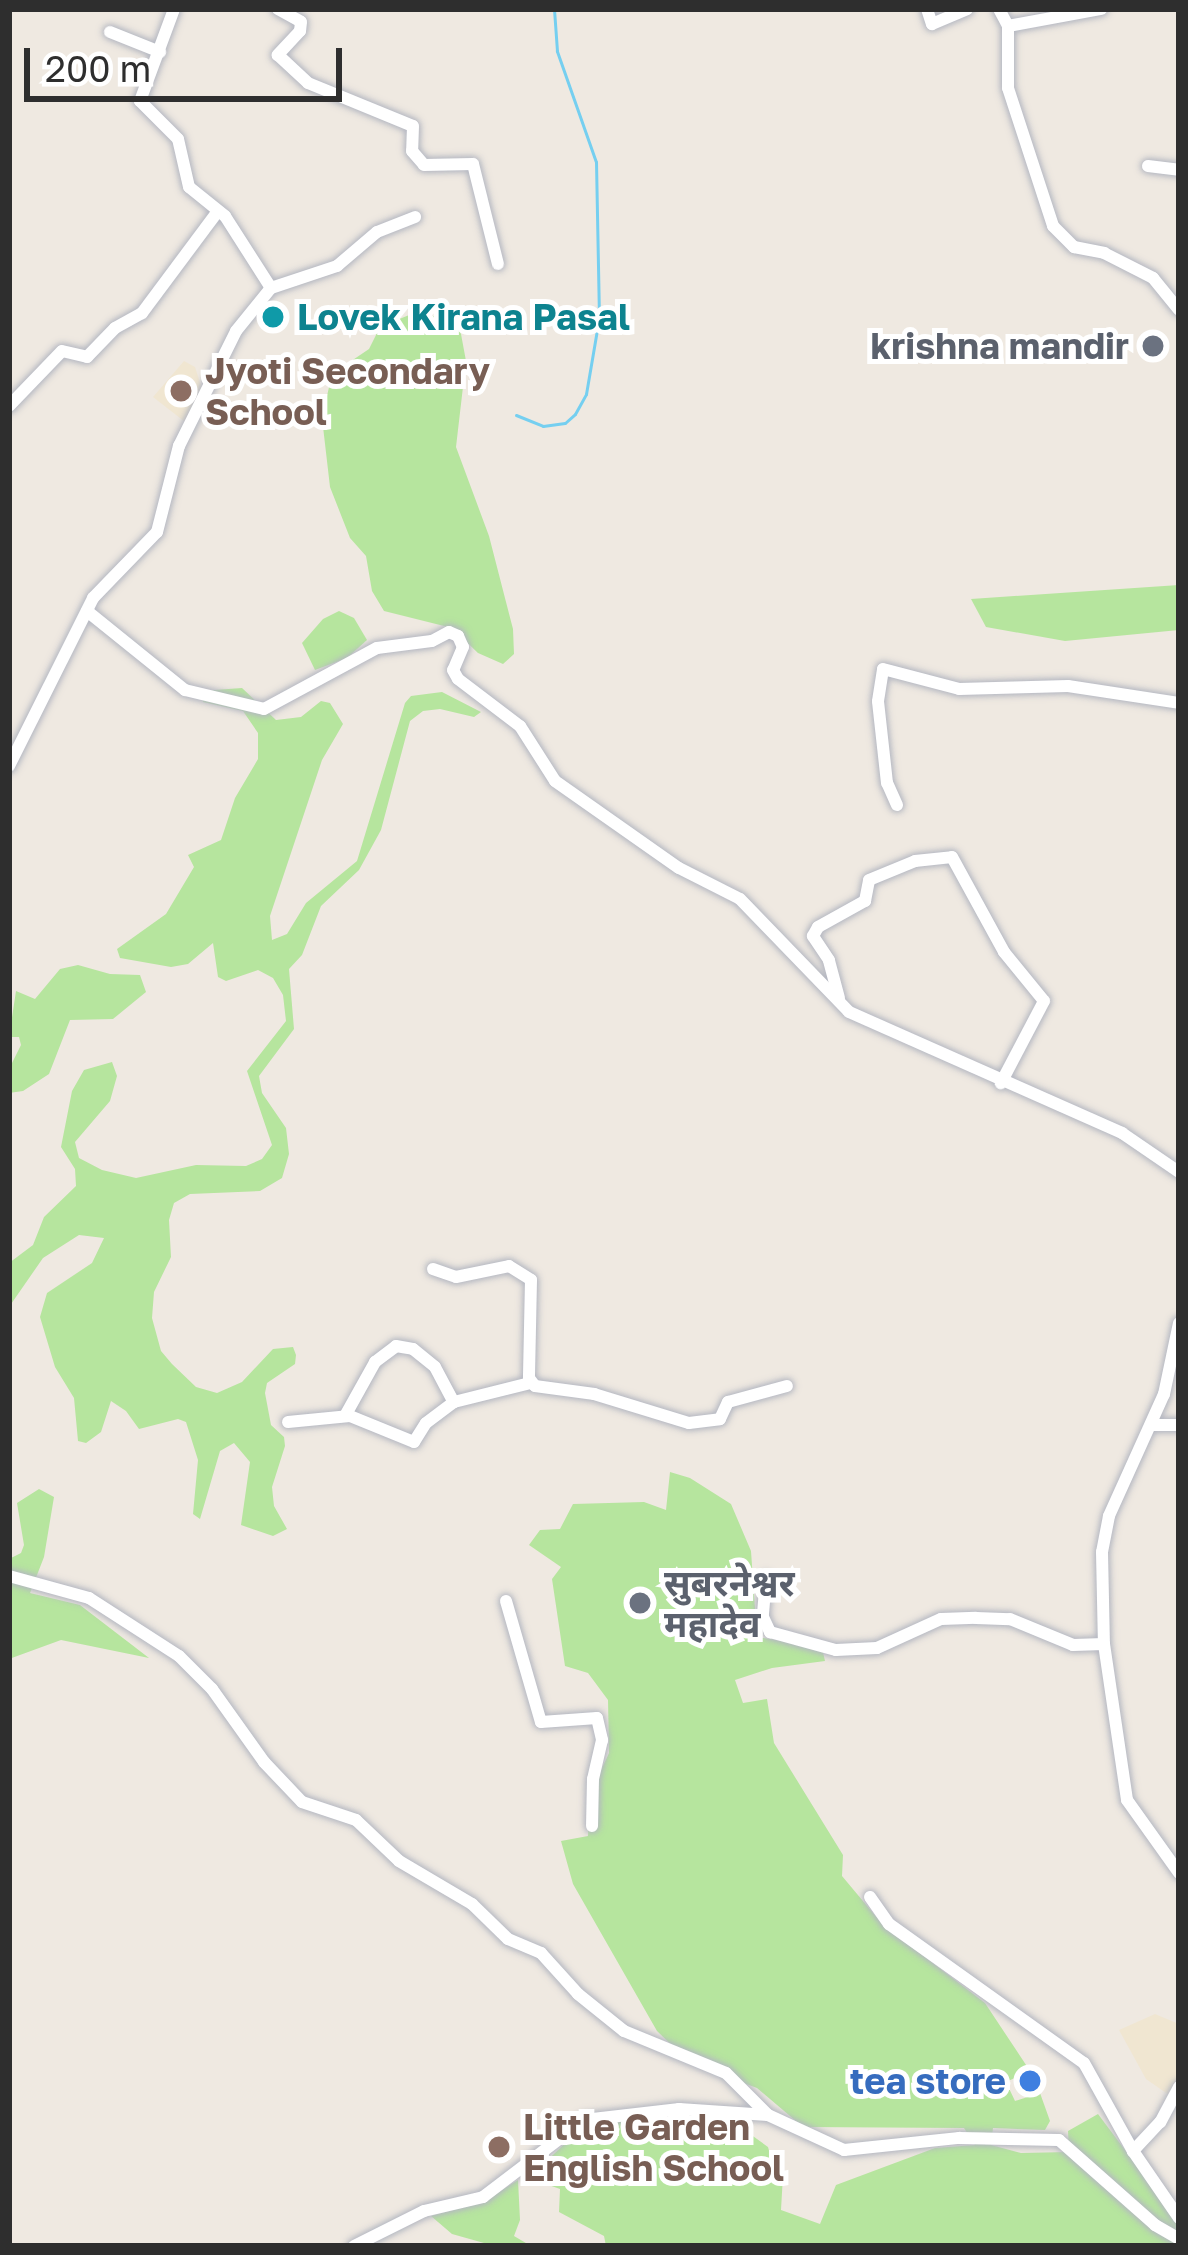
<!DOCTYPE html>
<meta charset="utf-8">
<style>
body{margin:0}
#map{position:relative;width:1188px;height:2255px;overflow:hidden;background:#efe9e1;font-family:"Golos Text","Noto Sans Devanagari",sans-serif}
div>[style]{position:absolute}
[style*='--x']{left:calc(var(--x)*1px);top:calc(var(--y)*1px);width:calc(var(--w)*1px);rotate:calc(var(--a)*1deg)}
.education>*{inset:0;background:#f0e6d1}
.green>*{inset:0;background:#b6e59e}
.stream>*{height:3px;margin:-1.5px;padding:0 1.5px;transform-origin:1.5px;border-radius:1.5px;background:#75cff0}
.roads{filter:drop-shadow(0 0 3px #b4b7c1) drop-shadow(0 0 3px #b4b7c1)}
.minor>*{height:12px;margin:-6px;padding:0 6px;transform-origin:6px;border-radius:6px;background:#fff}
.dots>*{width:33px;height:33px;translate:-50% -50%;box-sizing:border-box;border:6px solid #fff;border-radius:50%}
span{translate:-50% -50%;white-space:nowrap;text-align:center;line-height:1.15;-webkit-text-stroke:10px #fff;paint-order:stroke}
.culture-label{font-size:36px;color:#0d838f;font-weight:700}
.left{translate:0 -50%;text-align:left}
.worship-label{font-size:36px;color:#5b616d;font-weight:700}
.right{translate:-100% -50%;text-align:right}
.education-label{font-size:36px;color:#785e54;font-weight:700}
.shop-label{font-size:36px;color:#366cbe;font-weight:700}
.frame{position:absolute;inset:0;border:12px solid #2e2e2e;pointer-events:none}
.scale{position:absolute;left:24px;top:48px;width:318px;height:54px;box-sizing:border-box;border:6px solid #2e2e2e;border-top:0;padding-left:15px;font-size:36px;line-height:42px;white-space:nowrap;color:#2e2e2e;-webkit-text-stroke:9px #fff;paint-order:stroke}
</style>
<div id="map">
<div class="education">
<i style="clip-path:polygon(184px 361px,195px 367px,204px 395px,189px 425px,153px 397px)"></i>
<i style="clip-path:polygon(1155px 2014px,1179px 2024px,1179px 2072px,1169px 2095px,1146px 2079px,1119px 2030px)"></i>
</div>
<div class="green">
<i style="clip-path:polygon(414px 313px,453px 319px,461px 334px,466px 361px,456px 447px,489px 536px,513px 629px,514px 654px,503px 664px,478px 653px,452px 628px,384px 611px,372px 591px,366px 556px,350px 538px,330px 487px,322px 418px,332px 374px,369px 349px,380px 327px)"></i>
<i style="clip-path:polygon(1179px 585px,1179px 630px,1065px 641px,986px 627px,971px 599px)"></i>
<i style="clip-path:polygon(339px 611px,354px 618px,367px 640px,347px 658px,315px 670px,302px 643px,323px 619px)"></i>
<i style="clip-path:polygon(242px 688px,276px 720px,301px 717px,321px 701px,330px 703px,343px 724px,322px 760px,270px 916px,272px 940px,287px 934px,306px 903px,357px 861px,405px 703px,411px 696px,442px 692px,481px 712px,474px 717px,440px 709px,423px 711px,410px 721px,381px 830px,359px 870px,321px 906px,302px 955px,289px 969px,294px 1029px,259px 1076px,262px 1093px,286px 1128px,289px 1154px,282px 1178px,260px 1191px,190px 1194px,174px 1203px,169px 1220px,171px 1257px,154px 1292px,152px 1318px,161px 1351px,172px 1364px,196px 1387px,217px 1393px,242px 1382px,273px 1349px,293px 1347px,296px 1355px,295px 1364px,267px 1383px,265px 1393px,271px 1425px,284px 1437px,285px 1446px,272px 1487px,274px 1506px,287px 1529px,273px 1536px,241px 1525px,250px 1462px,234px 1443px,220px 1451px,200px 1519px,193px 1514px,198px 1460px,186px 1422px,178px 1419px,139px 1429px,126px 1411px,111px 1401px,101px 1432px,86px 1443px,78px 1441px,74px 1398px,55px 1367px,40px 1317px,47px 1293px,92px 1263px,104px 1238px,79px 1235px,43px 1258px,9px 1307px,9px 1263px,33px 1245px,44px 1217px,76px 1186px,75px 1169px,61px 1147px,72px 1091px,84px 1070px,112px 1062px,117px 1076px,110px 1101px,75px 1142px,79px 1158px,102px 1170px,136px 1178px,196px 1165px,246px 1166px,262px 1159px,272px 1145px,247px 1071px,286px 1021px,283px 995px,273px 978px,258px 970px,226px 981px,218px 977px,213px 943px,188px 964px,171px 967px,120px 958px,117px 949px,166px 914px,194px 867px,188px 855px,221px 840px,235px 798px,258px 759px,258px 733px,243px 711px,203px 702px,201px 691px)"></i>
<i style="clip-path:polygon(78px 965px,110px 974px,140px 975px,146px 992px,113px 1019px,70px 1020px,49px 1074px,23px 1091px,9px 1093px,9px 1069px,21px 1045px,19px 1037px,9px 1037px,16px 991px,35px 999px,60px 969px)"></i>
<i style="clip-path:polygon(670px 1472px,690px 1478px,731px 1504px,751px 1551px,757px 1637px,822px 1648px,825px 1661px,772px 1668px,735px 1680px,743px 1703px,767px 1699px,774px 1743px,843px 1855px,842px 1876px,883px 1925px,985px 2003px,1030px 2071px,1006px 2082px,1015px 2101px,1040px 2093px,1050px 2121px,1045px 2130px,993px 2128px,991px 2145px,1021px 2153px,1069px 2152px,1068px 2131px,1098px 2114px,1179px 2222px,1179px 2246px,606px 2246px,604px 2236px,559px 2212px,560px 2189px,529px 2178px,582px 2127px,598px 2119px,659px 2118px,718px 2126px,750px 2134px,768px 2147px,773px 2165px,783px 2175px,781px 2210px,820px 2224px,836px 2185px,935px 2148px,975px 2145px,964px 2128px,803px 2127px,757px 2088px,690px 2063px,657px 2031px,573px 1884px,561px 1841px,588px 1836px,590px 1794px,609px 1753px,608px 1700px,588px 1673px,565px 1666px,552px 1579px,561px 1567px,529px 1545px,540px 1530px,560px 1529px,573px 1504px,644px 1502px,666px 1510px)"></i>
<i style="clip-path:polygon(39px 1489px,54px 1497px,44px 1557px,30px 1593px,80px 1605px,149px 1658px,61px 1640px,9px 1659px,9px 1559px,21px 1553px,24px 1545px,17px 1503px)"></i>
<i style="clip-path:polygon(518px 2180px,520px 2220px,514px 2236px,531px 2246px,481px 2246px,484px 2243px,452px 2234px,431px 2216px,485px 2201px)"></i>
</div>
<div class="stream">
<i style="--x:516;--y:415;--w:29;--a:22"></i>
<i style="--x:543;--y:426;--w:22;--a:-8"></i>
<i style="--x:565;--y:423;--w:13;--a:-42"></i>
<i style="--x:575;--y:414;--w:23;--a:-61"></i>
<i style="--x:586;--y:394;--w:77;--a:-80.3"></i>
<i style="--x:599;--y:318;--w:156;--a:-91.1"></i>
<i style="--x:596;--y:162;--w:118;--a:-109.4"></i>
<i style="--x:557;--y:51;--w:42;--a:-94.1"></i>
</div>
<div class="roads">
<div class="minor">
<i style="--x:278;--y:9;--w:26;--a:29"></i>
<i style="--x:301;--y:22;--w:9;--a:96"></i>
<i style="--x:300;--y:31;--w:33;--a:133"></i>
<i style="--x:278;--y:55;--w:41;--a:43"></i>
<i style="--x:308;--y:83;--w:113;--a:22.3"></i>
<i style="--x:413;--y:126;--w:25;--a:92"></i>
<i style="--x:412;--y:151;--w:18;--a:49"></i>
<i style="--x:424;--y:165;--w:49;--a:-1.2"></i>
<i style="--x:473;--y:164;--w:103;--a:76"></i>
<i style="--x:927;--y:9;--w:16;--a:72"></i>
<i style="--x:932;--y:24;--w:38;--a:-23"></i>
<i style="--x:999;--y:9;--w:19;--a:62"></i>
<i style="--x:1008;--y:26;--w:62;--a:90"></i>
<i style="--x:1008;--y:88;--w:145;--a:71.9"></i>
<i style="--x:1053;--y:226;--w:30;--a:45"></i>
<i style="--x:1074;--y:247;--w:31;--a:11"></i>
<i style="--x:1104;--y:253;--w:55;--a:27"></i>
<i style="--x:1153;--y:278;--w:41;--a:50.9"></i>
<i style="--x:1008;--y:26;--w:95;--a:-10.4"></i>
<i style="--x:110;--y:32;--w:54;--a:21.8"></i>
<i style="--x:1148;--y:166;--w:31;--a:7"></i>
<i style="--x:271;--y:288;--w:70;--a:-18.4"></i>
<i style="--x:337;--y:266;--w:52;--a:-40.4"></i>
<i style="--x:377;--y:232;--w:41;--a:-21.5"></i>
<i style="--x:9;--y:406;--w:76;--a:-46.1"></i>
<i style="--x:62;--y:351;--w:26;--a:13"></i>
<i style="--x:87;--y:357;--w:40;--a:-46"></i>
<i style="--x:115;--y:328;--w:31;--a:-29"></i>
<i style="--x:142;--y:313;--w:127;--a:-53.3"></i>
<i style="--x:87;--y:611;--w:126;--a:38.9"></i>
<i style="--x:185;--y:690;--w:81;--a:13.5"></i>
<i style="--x:264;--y:709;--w:128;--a:-28.4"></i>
<i style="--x:377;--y:648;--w:55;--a:-7.3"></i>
<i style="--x:432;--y:641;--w:19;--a:-28"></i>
<i style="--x:449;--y:632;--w:10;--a:24"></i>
<i style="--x:458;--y:636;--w:12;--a:66"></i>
<i style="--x:463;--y:647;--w:25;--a:113"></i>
<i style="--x:453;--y:670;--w:10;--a:61"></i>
<i style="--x:458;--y:679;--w:78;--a:37.2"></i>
<i style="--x:520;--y:726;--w:65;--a:57.5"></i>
<i style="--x:555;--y:781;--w:151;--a:35.1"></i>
<i style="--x:679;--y:868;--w:68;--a:26.9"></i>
<i style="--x:740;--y:899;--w:157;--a:46"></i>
<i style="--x:849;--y:1012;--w:299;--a:23.9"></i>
<i style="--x:1122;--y:1133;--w:69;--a:34.4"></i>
<i style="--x:9;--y:766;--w:188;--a:-63.4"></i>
<i style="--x:93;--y:598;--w:92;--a:-45.9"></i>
<i style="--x:157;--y:532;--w:89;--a:-75.7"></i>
<i style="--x:179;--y:446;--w:128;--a:-63.6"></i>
<i style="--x:236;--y:331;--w:55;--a:-50.9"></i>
<i style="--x:271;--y:288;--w:85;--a:-122.6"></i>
<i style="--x:225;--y:216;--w:46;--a:-141.1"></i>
<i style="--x:189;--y:187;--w:49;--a:-102.9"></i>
<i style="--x:178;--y:139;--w:54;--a:-135"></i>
<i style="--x:140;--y:101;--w:98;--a:-69.7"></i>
<i style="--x:897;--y:805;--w:24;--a:-114"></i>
<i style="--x:887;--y:783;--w:82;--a:-96.3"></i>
<i style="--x:878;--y:701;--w:32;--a:-81"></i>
<i style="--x:883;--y:669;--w:79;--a:14.7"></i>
<i style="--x:959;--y:689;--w:109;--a:-1.6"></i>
<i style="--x:1068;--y:686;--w:112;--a:8.7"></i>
<i style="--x:839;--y:998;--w:39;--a:-105"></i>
<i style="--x:829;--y:960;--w:29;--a:-124"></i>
<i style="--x:813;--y:936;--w:10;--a:-61"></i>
<i style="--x:818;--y:927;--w:54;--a:-29"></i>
<i style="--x:865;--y:901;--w:21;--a:-79"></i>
<i style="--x:869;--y:880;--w:50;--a:-22.4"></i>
<i style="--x:915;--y:861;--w:37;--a:-6"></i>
<i style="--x:952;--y:857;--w:108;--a:61.3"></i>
<i style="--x:1004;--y:952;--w:63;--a:50.8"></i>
<i style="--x:1044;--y:1001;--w:93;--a:117.7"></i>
<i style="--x:433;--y:1269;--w:24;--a:19"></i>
<i style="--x:456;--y:1277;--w:54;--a:-11.7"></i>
<i style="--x:509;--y:1266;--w:26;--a:32"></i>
<i style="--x:531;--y:1280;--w:98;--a:91.2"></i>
<i style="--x:529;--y:1378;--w:10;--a:53"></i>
<i style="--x:535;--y:1386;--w:60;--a:7.7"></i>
<i style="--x:594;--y:1394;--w:99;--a:17"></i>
<i style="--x:689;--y:1423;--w:31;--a:-7"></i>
<i style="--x:720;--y:1419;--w:19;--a:-65"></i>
<i style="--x:728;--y:1402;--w:61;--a:-15.2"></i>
<i style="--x:1179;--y:1323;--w:73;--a:101.9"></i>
<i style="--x:1164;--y:1394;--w:134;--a:114.3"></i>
<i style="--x:1109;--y:1516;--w:37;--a:101"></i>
<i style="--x:1102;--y:1552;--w:92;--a:88.8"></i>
<i style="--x:1104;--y:1644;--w:158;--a:81.6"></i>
<i style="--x:1127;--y:1800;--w:90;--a:54.5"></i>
<i style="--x:345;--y:1416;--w:62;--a:-60.9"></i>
<i style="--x:375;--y:1362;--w:26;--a:-37"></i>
<i style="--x:396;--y:1346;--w:17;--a:10"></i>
<i style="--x:413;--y:1349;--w:28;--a:39"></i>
<i style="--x:435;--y:1367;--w:40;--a:62"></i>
<i style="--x:288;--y:1422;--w:62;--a:-5.5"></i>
<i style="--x:350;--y:1416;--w:69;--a:22.1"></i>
<i style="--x:414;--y:1442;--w:22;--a:-58"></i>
<i style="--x:426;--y:1423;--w:35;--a:-37"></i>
<i style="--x:454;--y:1402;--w:78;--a:-14"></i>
<i style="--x:1152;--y:1425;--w:27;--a:0"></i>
<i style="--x:9;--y:1576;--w:83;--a:15.4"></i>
<i style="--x:89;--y:1598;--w:107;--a:32.8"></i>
<i style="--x:179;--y:1656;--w:47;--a:45"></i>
<i style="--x:212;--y:1689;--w:90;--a:54.5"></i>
<i style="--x:264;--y:1762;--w:55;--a:46.5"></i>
<i style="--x:302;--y:1802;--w:57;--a:18.4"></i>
<i style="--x:356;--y:1820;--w:59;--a:43.6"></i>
<i style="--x:399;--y:1861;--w:85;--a:30.5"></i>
<i style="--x:472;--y:1904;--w:50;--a:44.2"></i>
<i style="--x:508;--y:1939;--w:36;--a:23"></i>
<i style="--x:541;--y:1953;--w:55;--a:47.9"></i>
<i style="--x:578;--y:1994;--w:59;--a:38.8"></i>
<i style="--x:624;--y:2031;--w:110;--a:22.4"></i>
<i style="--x:726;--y:2073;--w:59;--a:45"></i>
<i style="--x:766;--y:1579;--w:38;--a:95"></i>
<i style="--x:763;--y:1617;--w:17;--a:65"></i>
<i style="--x:770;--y:1632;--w:68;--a:15.3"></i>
<i style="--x:836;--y:1650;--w:41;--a:-2.8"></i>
<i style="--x:877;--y:1648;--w:70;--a:-24.4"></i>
<i style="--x:941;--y:1619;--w:35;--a:-2"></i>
<i style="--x:976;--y:1618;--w:34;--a:2"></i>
<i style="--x:1010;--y:1619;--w:68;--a:22.4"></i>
<i style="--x:1073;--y:1645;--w:31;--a:-2"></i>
<i style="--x:506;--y:1601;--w:126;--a:73.9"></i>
<i style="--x:541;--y:1722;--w:56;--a:-4.1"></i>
<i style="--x:597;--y:1718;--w:23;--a:77"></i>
<i style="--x:602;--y:1740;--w:40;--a:103"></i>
<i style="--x:593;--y:1779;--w:47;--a:91.2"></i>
<i style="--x:870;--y:1897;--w:33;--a:55"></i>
<i style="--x:889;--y:1924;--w:239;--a:35.5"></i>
<i style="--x:1084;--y:2063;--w:101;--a:60.9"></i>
<i style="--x:1179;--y:2087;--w:40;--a:118"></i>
<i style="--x:1160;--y:2122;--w:40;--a:133"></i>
<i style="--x:1133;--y:2151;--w:81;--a:55.5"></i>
<i style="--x:354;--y:2246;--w:78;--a:-26.6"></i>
<i style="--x:424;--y:2211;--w:61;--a:-13.3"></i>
<i style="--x:483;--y:2197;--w:127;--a:-37.3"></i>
<i style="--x:584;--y:2120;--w:96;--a:-6.6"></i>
<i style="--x:679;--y:2109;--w:89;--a:3.9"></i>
<i style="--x:768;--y:2115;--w:84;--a:24.7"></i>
<i style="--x:844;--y:2150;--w:116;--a:-6"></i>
<i style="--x:959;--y:2138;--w:100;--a:1.1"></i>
<i style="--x:1059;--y:2140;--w:128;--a:41.5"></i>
<i style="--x:1155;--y:2225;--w:28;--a:30"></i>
</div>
</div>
<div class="dots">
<i style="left:273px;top:317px;background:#0f9aa8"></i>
<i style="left:1153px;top:346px;background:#6b7280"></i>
<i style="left:181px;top:391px;background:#8d6e63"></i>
<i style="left:640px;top:1603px;background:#6b7280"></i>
<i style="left:1030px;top:2081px;background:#3f7fe0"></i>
<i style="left:499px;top:2147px;background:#8d6e63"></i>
</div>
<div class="culture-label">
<span class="left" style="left:297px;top:317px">Lovek Kirana Pasal</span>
</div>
<div class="worship-label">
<span class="right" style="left:1129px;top:346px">krishna mandir</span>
<span class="left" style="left:664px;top:1603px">सुबरनेश्वर<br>महादेव</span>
</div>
<div class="education-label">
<span class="left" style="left:205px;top:391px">Jyoti Secondary<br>School</span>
<span class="left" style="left:523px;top:2147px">Little Garden<br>English School</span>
</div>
<div class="shop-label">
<span class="right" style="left:1006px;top:2081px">tea store</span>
</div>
<div class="frame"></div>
<div class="scale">200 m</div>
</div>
